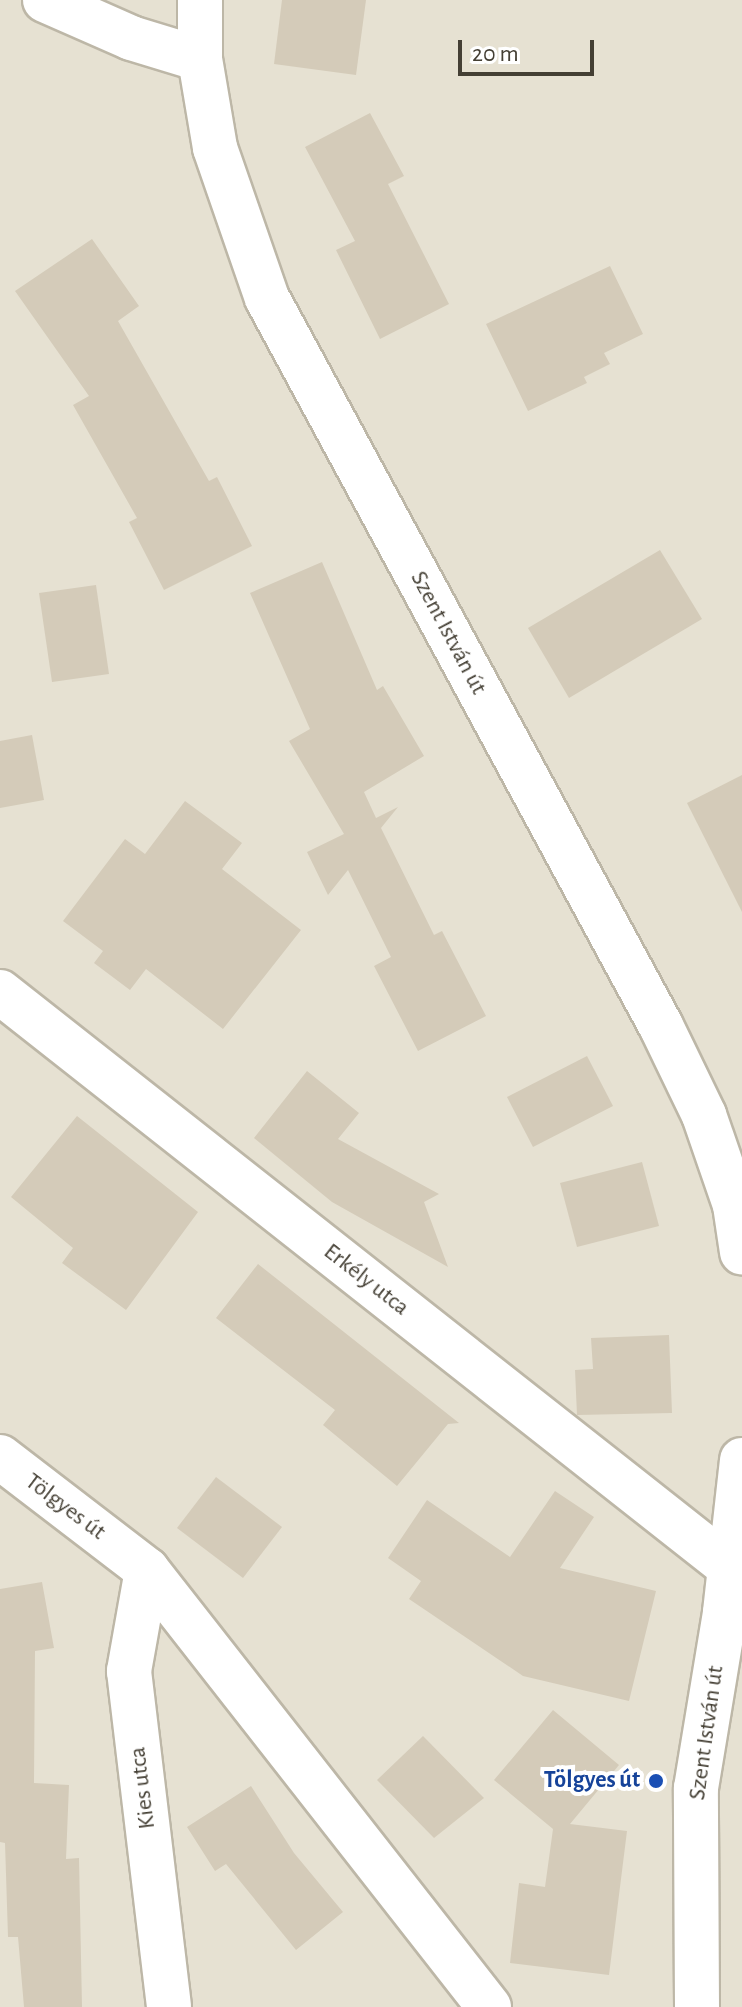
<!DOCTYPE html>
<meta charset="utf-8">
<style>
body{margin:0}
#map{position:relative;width:742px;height:2007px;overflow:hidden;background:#f2efe4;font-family:"Alegreya Sans",sans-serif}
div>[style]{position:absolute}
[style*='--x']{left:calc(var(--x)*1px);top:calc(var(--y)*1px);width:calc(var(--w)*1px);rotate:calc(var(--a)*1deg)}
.residential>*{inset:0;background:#e6e1d2}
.building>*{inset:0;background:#d4cbb9}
.roads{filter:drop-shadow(2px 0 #bdb7a7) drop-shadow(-2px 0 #bdb7a7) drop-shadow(0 2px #bdb7a7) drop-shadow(0 -2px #bdb7a7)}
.minor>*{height:44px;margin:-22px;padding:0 22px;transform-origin:22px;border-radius:22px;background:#fff}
.dots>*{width:22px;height:22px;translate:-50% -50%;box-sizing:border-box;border:4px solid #fff;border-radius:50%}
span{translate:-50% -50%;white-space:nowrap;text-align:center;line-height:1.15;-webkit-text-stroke:8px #fff;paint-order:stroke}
.street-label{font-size:24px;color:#443f34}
.transit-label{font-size:24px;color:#164399;font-weight:700}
.right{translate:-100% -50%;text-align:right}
.scale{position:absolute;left:458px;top:40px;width:136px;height:36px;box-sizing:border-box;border:4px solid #443f34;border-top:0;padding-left:10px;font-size:24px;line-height:28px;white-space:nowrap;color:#443f34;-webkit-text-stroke:6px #fff;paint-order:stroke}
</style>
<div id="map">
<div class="residential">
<div style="clip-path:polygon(0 0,742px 0,742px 2007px,0 2007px)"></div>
</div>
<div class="building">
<div style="clip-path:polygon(282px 0,366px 0,356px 75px,274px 64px)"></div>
<div style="clip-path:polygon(370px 113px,404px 176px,388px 184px,449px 304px,380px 339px,336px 250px,355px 241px,305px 147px)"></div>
<div style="clip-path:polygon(92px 239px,139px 306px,118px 321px,209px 481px,217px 477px,252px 546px,164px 590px,129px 522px,137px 518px,73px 405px,89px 396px,15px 291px)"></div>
<div style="clip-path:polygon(610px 266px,643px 334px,604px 353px,610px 364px,584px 377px,587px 383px,528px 411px,486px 324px)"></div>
<div style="clip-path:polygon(660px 550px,702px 619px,569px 698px,528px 628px)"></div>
<div style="clip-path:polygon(322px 562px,377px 690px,383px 686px,424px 756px,364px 792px,376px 818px,398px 807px,381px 828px,434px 935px,442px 931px,486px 1016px,418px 1051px,374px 966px,391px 957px,348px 870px,328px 895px,307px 852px,344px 834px,289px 741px,310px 729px,250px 593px)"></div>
<div style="clip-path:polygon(96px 585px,109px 674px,52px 682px,39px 593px)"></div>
<div style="clip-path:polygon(32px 735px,44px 800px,0 808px,0 741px)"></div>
<div style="clip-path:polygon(742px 775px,742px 912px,687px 803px)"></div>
<div style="clip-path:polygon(185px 801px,242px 843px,222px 869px,301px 930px,223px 1029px,146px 969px,130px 990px,94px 963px,103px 951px,63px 921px,125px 839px,145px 854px)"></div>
<div style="clip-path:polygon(587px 1056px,613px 1106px,533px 1147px,507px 1097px)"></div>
<div style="clip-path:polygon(307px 1071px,359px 1113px,338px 1139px,439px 1194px,424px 1202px,448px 1267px,332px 1202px,254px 1138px)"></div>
<div style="clip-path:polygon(77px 1116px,198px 1212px,126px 1310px,62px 1263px,73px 1248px,11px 1197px)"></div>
<div style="clip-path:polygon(642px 1162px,659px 1226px,577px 1247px,560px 1183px)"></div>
<div style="clip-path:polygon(258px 1264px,459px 1423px,448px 1424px,397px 1486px,323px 1425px,335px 1410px,216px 1318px)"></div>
<div style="clip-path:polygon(669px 1335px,672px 1413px,577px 1415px,575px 1370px,593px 1369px,591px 1338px)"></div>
<div style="clip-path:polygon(216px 1477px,282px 1527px,243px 1578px,177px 1528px)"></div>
<div style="clip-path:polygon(555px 1491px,594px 1517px,560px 1568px,656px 1591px,629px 1701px,523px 1676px,409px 1599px,421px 1581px,388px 1558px,427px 1500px,510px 1557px)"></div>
<div style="clip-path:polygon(42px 1582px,54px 1648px,35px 1651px,34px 1783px,69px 1785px,66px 1859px,79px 1858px,82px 2007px,24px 2007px,18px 1937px,8px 1937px,5px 1843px,0 1842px,0 1589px)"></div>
<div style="clip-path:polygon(553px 1710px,619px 1765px,570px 1824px,627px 1831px,609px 1975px,510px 1963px,519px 1883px,545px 1887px,553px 1829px,494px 1780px)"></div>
<div style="clip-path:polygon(423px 1736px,484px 1798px,434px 1838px,377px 1780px)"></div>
<div style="clip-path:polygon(251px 1786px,294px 1853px,343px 1912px,296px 1950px,226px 1864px,215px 1871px,187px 1827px)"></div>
</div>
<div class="roads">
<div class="minor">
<div style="--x:45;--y:0;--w:94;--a:23.8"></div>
<div style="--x:131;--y:38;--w:72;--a:16.9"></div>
<div style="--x:200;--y:0;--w:59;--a:90"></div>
<div style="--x:200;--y:59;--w:90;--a:80.4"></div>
<div style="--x:215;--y:148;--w:159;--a:70.9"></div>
<div style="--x:267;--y:298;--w:828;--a:61.58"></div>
<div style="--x:661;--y:1026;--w:99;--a:64.2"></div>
<div style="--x:704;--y:1115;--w:95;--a:71"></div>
<div style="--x:735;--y:1205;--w:48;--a:81.5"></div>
<div style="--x:0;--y:992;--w:931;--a:38.24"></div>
<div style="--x:0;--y:1457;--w:185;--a:37.5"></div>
<div style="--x:147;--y:1570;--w:555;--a:51.95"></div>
<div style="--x:147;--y:1570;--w:103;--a:100.1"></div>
<div style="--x:129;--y:1671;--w:338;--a:83.2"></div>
<div style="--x:697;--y:2007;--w:219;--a:-90.3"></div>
<div style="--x:696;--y:1788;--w:178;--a:-80.6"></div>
<div style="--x:725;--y:1612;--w:153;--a:-83.6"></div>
</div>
</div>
<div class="dots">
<div style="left:656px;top:1781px;background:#1a4fb4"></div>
</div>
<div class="street-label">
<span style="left:448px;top:633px;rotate:62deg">Szent István út</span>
<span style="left:366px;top:1280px;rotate:38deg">Erkély utca</span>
<span style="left:65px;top:1507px;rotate:37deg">Tölgyes út</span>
<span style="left:707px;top:1733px;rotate:-82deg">Szent István út</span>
<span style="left:143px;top:1788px;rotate:-97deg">Kies utca</span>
</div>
<div class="transit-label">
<span class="right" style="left:640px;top:1781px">Tölgyes út</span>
</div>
<div class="scale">20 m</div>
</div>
